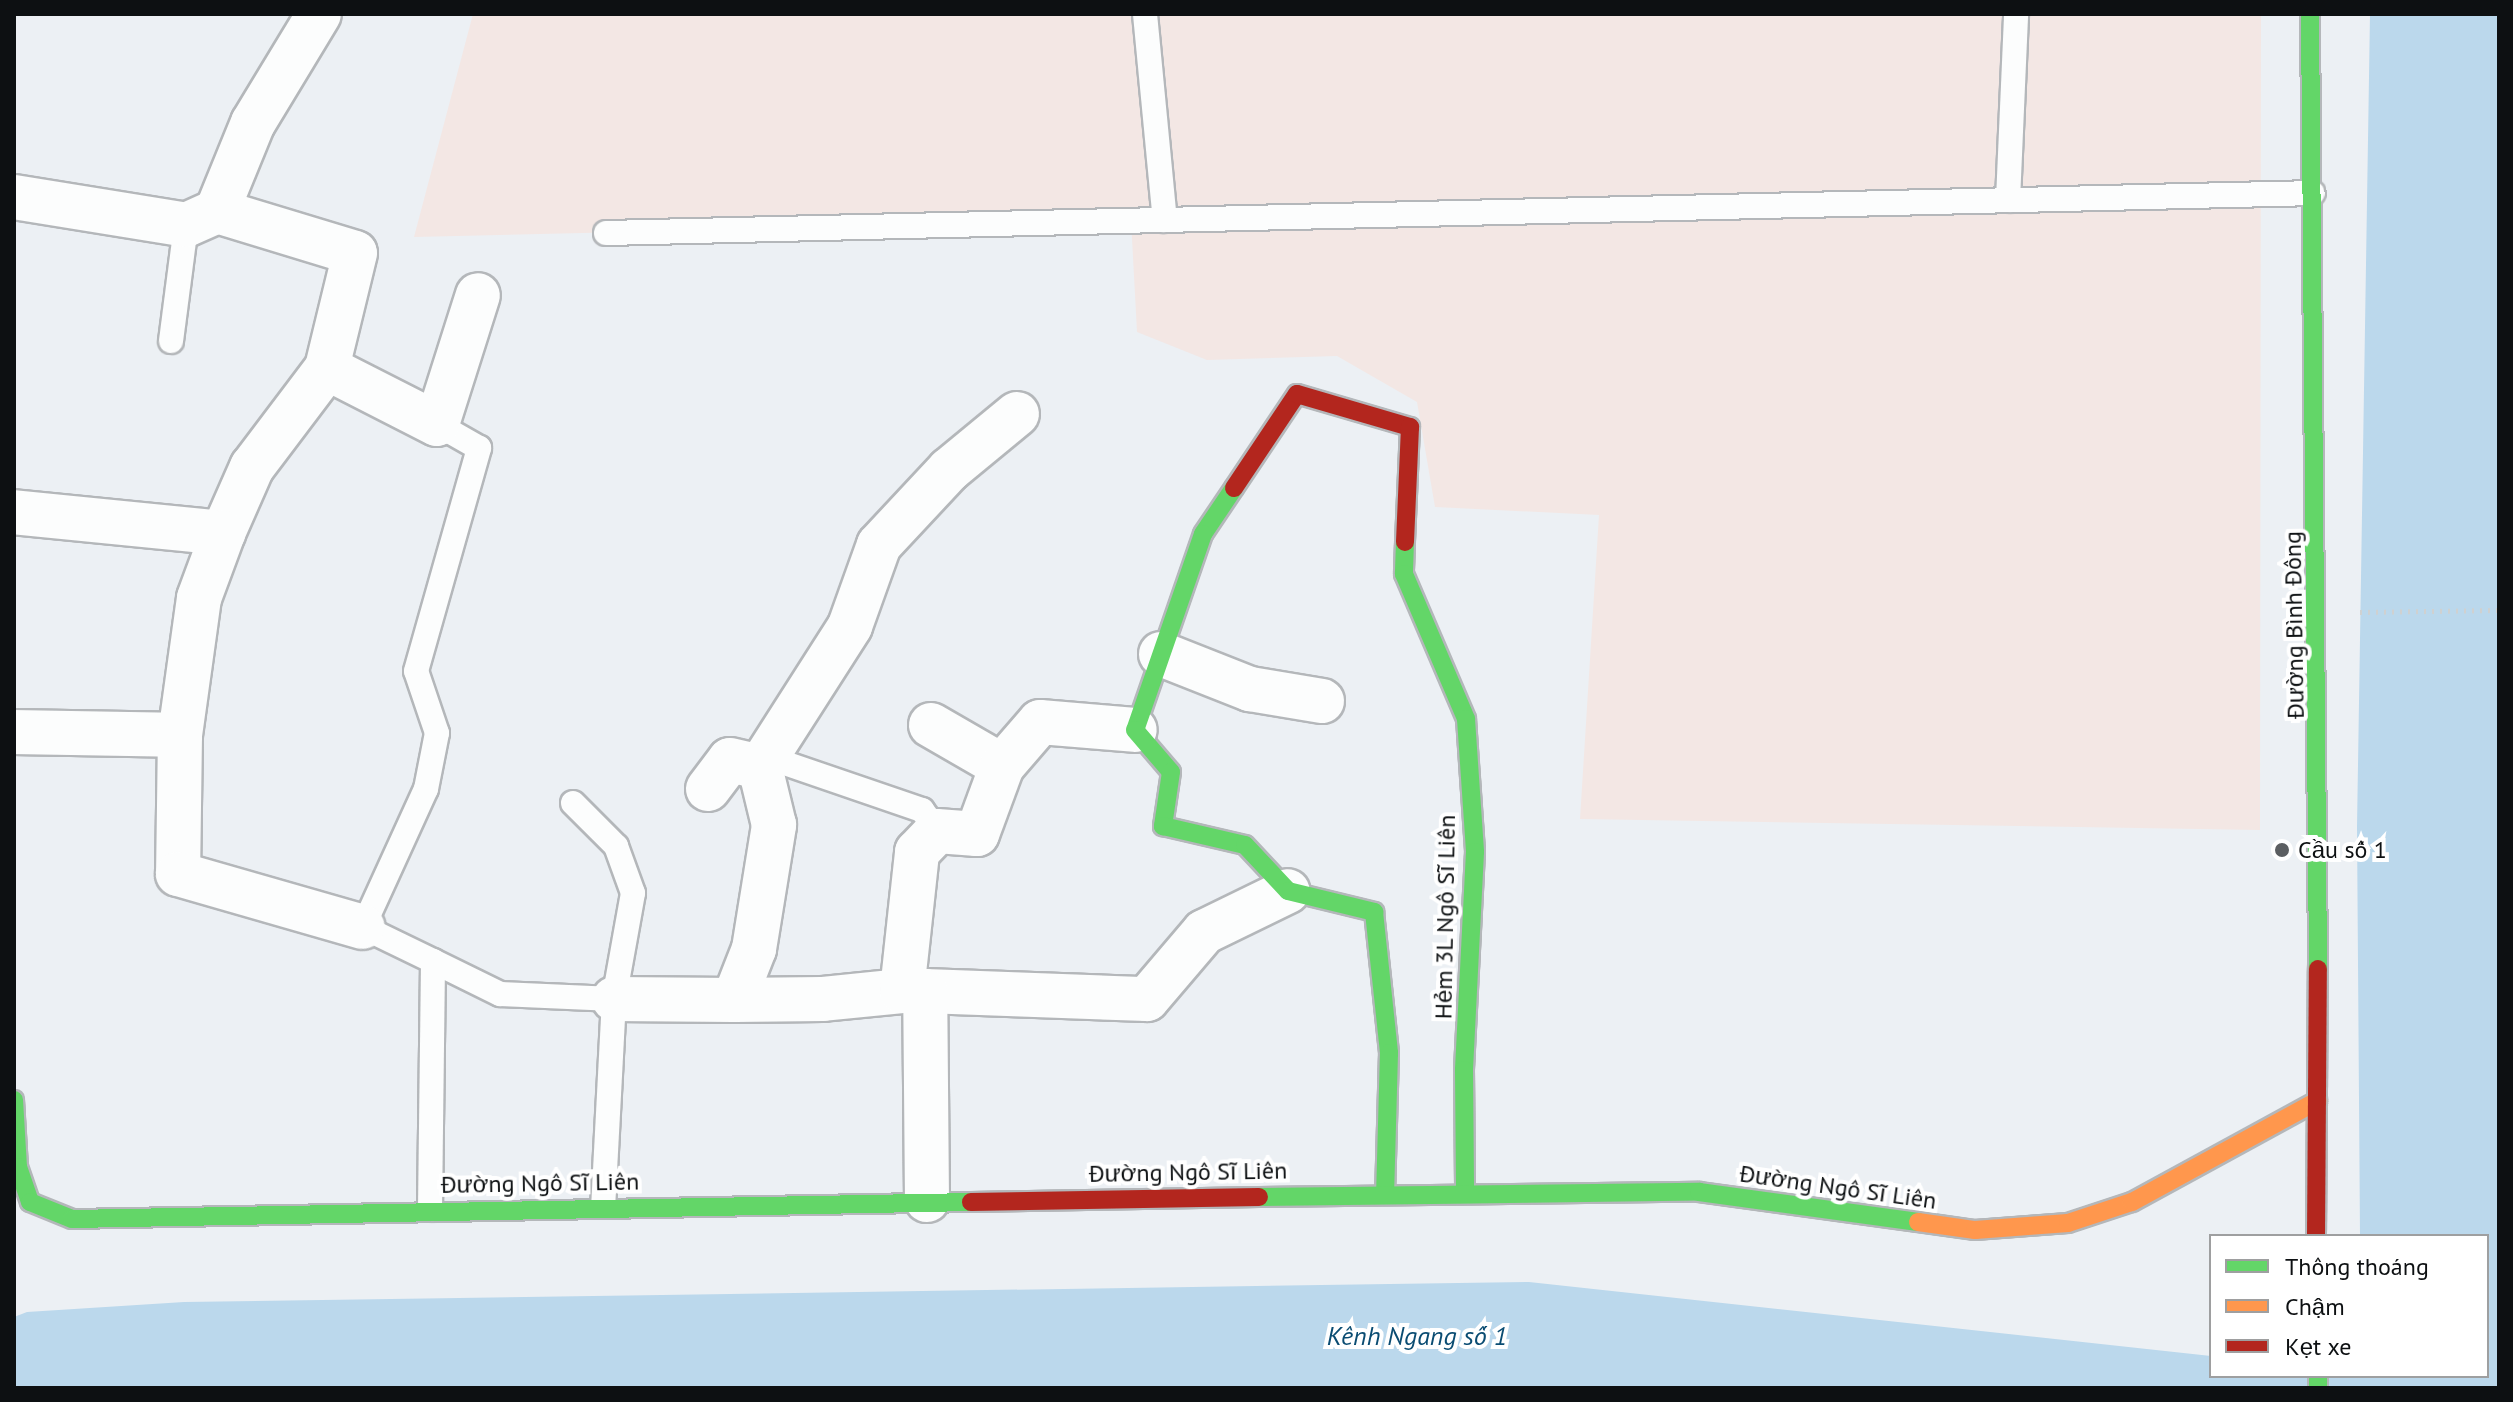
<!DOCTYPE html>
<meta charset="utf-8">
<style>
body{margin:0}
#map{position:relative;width:2513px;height:1402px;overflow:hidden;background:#ecf0f4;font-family:"PT Sans",sans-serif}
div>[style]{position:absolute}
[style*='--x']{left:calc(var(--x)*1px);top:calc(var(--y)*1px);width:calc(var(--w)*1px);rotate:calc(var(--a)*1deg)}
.industrial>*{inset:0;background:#f3e7e4}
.water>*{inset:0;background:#bbd8ec}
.path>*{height:5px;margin-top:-2.5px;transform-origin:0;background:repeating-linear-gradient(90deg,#cfd1d1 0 2px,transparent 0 8px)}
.roads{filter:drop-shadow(2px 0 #b4b7ba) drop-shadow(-2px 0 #b4b7ba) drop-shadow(0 2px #b4b7ba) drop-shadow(0 -2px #b4b7ba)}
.lane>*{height:24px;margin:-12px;padding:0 12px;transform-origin:12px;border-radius:12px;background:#fcfdfd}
.street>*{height:44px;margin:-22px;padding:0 22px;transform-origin:22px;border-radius:22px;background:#fcfdfd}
.fast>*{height:18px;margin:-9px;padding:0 9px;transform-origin:9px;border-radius:9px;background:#63d668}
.slow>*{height:18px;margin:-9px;padding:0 9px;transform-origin:9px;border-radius:9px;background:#ff974d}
.jam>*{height:18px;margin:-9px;padding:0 9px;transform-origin:9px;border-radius:9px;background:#b3261e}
.dots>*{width:22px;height:22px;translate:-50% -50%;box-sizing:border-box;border:4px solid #fff;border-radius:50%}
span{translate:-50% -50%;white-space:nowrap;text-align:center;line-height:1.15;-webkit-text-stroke:8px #fff;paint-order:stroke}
.street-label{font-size:24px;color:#0d1012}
.poi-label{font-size:24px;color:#0d1012}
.left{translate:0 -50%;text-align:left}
.water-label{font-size:26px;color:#0a4c72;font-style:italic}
.frame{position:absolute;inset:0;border:16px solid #0d1012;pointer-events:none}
.legend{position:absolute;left:2209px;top:1234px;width:280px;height:144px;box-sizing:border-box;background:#fff;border:2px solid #9e9fa0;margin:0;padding:10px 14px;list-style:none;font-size:24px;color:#0d1012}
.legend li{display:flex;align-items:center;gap:16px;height:40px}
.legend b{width:40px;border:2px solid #9e9fa0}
</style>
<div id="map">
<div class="industrial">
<div style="clip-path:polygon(473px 14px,2261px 14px,2260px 830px,1580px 819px,1599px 515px,1435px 507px,1417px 402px,1337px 356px,1207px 360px,1137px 332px,1131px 220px,414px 237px)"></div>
</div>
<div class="water">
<div style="clip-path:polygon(2370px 14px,2499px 14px,2499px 1388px,14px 1388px,14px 1317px,27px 1312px,184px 1302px,1529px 1282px,2211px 1356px,2211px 1376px,2487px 1376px,2487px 1236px,2360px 1236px,2357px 827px)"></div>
</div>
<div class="path">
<div style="--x:2360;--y:612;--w:139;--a:-0.8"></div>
</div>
<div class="roads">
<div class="lane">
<div style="--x:1145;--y:14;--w:207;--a:84.5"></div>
<div style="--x:2008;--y:200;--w:186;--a:-87.5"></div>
<div style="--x:606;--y:233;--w:1707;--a:-1.34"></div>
<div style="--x:171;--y:341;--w:117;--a:-82.6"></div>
<div style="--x:767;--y:757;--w:164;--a:18.9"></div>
<div style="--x:922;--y:810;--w:26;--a:54"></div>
<div style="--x:573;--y:803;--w:61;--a:45"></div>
<div style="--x:616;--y:846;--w:50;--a:70.1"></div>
<div style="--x:633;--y:893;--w:108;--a:100.2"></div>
<div style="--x:614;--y:999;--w:207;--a:93"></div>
<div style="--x:433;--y:961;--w:75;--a:26.2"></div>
<div style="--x:500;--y:994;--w:114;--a:2.5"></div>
<div style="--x:430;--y:1209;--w:248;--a:-89.3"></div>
<div style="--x:433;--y:961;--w:78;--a:-154.1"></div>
<div style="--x:363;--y:927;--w:152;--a:-65.5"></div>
<div style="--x:426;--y:789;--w:57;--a:-78.9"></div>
<div style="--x:437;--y:733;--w:65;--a:-108.7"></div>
<div style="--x:416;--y:671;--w:232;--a:-74.2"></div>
<div style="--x:479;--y:448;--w:48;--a:-150.3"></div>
</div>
<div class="street">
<div style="--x:14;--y:197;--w:174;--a:9.2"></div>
<div style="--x:186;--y:225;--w:34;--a:-24"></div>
<div style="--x:217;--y:211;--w:144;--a:16.9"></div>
<div style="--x:355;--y:253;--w:118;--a:103.7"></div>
<div style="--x:327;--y:368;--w:124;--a:127.1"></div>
<div style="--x:252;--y:467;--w:72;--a:113.7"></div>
<div style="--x:223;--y:533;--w:210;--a:-174.3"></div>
<div style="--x:217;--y:211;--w:95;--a:-67.8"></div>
<div style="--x:253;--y:123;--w:127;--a:-58.8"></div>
<div style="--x:327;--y:368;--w:123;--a:27"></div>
<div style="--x:437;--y:424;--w:135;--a:-72.4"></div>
<div style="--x:1161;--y:654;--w:96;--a:21.5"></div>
<div style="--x:1250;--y:689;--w:73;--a:9.5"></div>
<div style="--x:931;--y:725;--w:82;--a:30"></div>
<div style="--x:14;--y:732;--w:166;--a:1"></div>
<div style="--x:180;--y:735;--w:138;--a:-82.1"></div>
<div style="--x:199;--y:598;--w:69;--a:-69.7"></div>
<div style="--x:180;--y:735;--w:139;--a:90.8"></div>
<div style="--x:178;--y:874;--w:192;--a:16"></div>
<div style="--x:708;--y:789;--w:36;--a:-53"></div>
<div style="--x:730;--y:760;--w:31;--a:13"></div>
<div style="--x:902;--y:991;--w:79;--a:174.2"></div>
<div style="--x:823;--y:999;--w:89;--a:179.4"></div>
<div style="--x:734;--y:1000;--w:55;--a:-68.6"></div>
<div style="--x:754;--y:949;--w:126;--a:-80.8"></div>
<div style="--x:774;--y:825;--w:60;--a:-103.6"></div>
<div style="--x:760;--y:767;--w:167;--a:-57.4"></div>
<div style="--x:850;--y:626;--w:86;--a:-70.3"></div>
<div style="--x:879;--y:545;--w:103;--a:-47"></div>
<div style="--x:949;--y:470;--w:88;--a:-39.5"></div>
<div style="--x:925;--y:991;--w:222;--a:2.1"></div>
<div style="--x:1147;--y:999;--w:88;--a:-49.6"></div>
<div style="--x:1204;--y:932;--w:93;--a:-26"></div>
<div style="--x:614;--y:999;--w:120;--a:0.5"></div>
<div style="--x:927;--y:1200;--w:209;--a:-90.5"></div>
<div style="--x:925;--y:991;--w:23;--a:180"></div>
<div style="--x:902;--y:991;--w:140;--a:-83.8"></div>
<div style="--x:917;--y:852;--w:29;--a:-46"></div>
<div style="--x:937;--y:831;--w:40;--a:4.3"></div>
<div style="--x:977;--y:834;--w:72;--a:-69.8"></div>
<div style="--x:1002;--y:766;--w:58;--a:-49.2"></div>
<div style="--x:1040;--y:722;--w:95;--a:4.8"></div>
</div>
<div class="fast">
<div style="--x:2310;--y:14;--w:955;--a:89.52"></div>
<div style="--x:1234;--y:488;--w:55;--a:124"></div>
<div style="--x:1203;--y:534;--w:207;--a:109.1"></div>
<div style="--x:1135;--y:730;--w:55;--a:49.4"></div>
<div style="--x:1171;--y:772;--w:55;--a:98.4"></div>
<div style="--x:1163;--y:826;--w:84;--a:13"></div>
<div style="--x:1245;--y:845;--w:63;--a:46.9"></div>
<div style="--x:1288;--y:891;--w:89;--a:13.7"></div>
<div style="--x:1374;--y:912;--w:142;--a:83.9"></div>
<div style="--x:1389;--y:1053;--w:140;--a:91.6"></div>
<div style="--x:1405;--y:542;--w:32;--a:92"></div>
<div style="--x:1404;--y:574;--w:158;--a:66.8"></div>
<div style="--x:1466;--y:719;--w:133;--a:86.1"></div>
<div style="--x:1475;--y:852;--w:218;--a:92.9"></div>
<div style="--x:1464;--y:1070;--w:122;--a:89.5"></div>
<div style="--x:14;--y:1100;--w:67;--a:86.6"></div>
<div style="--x:18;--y:1167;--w:37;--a:71"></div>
<div style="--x:30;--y:1202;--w:45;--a:22"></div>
<div style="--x:72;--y:1219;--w:899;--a:-1.08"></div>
<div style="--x:1259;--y:1197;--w:440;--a:-0.7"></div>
<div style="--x:1699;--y:1192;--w:221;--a:7.8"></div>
<div style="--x:2318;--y:1376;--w:12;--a:90"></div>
</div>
<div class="slow">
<div style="--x:1918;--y:1222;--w:58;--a:8"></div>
<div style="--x:1975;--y:1230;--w:93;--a:-4.3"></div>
<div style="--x:2068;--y:1223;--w:67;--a:-18.2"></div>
<div style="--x:2132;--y:1202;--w:211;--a:-28.6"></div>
</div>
<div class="jam">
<div style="--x:1234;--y:488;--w:113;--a:-56.2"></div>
<div style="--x:1297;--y:394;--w:118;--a:16.3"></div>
<div style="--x:1410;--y:427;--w:115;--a:92.5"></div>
<div style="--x:971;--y:1202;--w:288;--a:-1"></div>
<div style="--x:2316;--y:1236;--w:267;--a:-89.6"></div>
</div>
</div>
<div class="dots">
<div style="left:2282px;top:850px;background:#5b5e61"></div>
</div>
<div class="street-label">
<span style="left:2294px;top:625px;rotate:-91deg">Đường Bình Đông</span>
<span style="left:1445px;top:917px;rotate:-89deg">Hẻm 3L Ngô Sĩ Liên</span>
<span style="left:1188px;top:1172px;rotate:-1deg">Đường Ngô Sĩ Liên</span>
<span style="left:540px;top:1183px;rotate:-1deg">Đường Ngô Sĩ Liên</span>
<span style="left:1838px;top:1187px;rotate:8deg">Đường Ngô Sĩ Liên</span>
</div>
<div class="poi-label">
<span class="left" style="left:2298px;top:850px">Cầu số 1</span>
</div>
<div class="water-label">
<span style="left:1417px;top:1336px">Kênh Ngang số 1</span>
</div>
<div class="frame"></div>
<ul class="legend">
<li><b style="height:10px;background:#63d668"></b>Thông thoáng</li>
<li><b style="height:10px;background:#ff974d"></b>Chậm</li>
<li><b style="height:10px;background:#b3261e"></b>Kẹt xe</li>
</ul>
</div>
